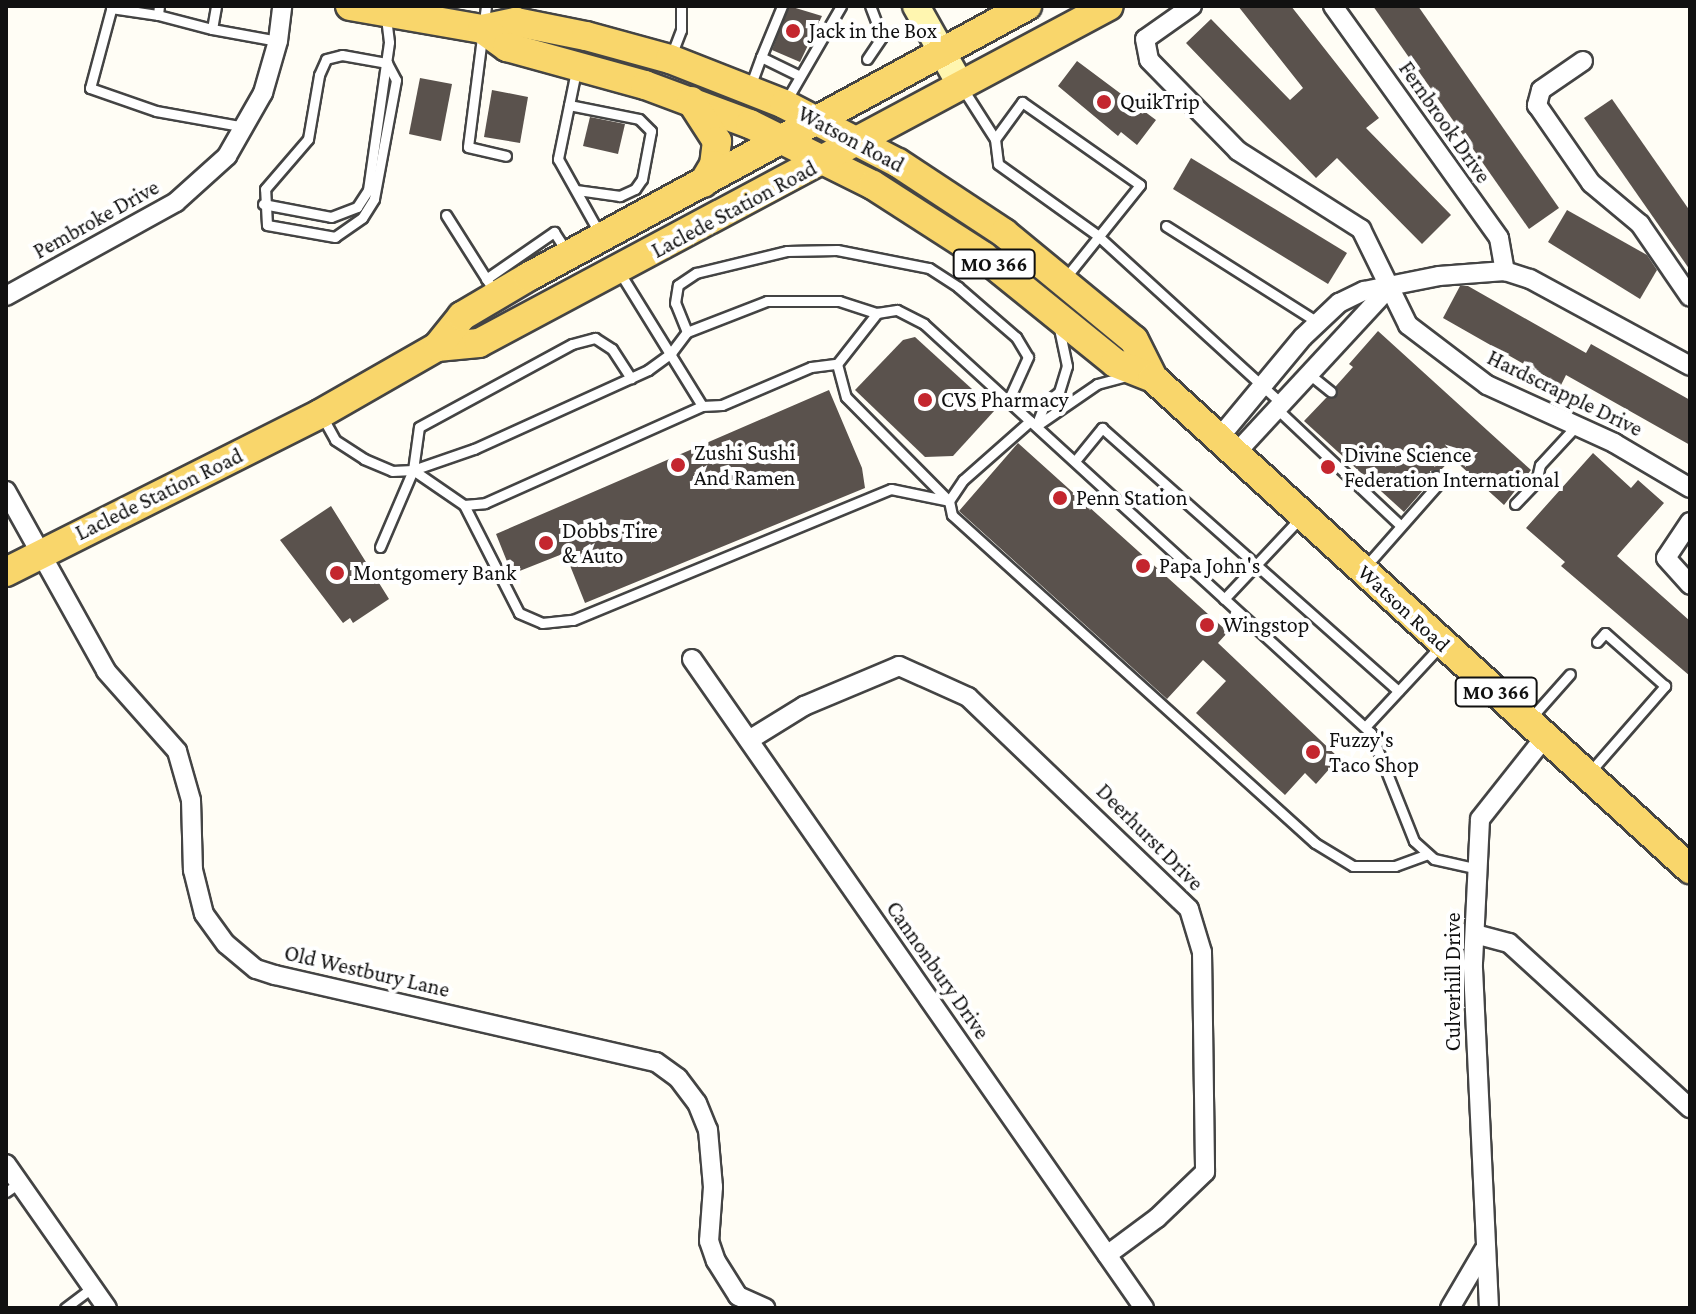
<!DOCTYPE html>
<style>
body{margin:0}
#map{position:relative;width:1696px;height:1314px;overflow:hidden;background:#fffdf5;font-family:"Crimson Pro",serif}
div>[style]{position:absolute}
[style*='--x']{left:calc(var(--x)*1px);top:calc(var(--y)*1px);width:calc(var(--w)*1px);rotate:calc(var(--a)*1deg)}
.building>*{inset:0;background:#5a524d}
.roads{filter:drop-shadow(2px 0 #444) drop-shadow(-2px 0 #444) drop-shadow(0 2px #444) drop-shadow(0 -2px #444)}
.lane>*{height:9px;margin:-4.5px;padding:0 4.5px;transform-origin:4.5px;border-radius:4.5px;background:#fff}
.street>*{height:18px;margin:-9px;padding:0 9px;transform-origin:9px;border-radius:9px;background:#fff}
.secondary>*{height:26px;margin:-13px;padding:0 13px;transform-origin:13px;border-radius:13px;background:#fff6b0}
.primary>*{height:28px;margin:-14px;padding:0 14px;transform-origin:14px;border-radius:14px;background:#f9d66b}
.dots>*{width:22px;height:22px;translate:-50% -50%;box-sizing:border-box;border:4px solid #fff;border-radius:50%}
span{translate:-50% -50%;white-space:nowrap;text-align:center;line-height:1.15;-webkit-text-stroke:8px #fff;paint-order:stroke}
.shield-label span{padding:2px 6px;background:#fff;border:2px solid;border-radius:6px;-webkit-text-stroke-width:0}
.shield-label{font-size:20px;color:#111;font-weight:700}
.poi-label{font-size:22px;color:#111}
.left{translate:0 -50%;text-align:left}
.street-label{font-size:22px;color:#111}
.frame{position:absolute;inset:0;border:8px solid #111;pointer-events:none}
</style>
<div id="map">
<div class="building">
<div style="clip-path:polygon(789px 6px,822px 16px,800px 62px,772px 50px)"></div>
<div style="clip-path:polygon(1238px 6px,1291px 6px,1379px 118px,1366px 128px,1451px 215px,1422px 244px,1337px 158px,1316px 178px,1186px 43px,1211px 19px,1290px 100px,1303px 88px)"></div>
<div style="clip-path:polygon(1373px 6px,1418px 6px,1559px 208px,1529px 229px)"></div>
<div style="clip-path:polygon(1077px 61px,1156px 120px,1137px 145px,1121px 132px,1118px 136px,1058px 86px)"></div>
<div style="clip-path:polygon(420px 78px,452px 84px,441px 141px,409px 134px)"></div>
<div style="clip-path:polygon(492px 90px,528px 97px,520px 143px,484px 137px)"></div>
<div style="clip-path:polygon(1612px 99px,1690px 211px,1690px 270px,1584px 118px)"></div>
<div style="clip-path:polygon(590px 117px,625px 124px,618px 154px,583px 146px)"></div>
<div style="clip-path:polygon(1191px 158px,1347px 253px,1328px 284px,1173px 189px)"></div>
<div style="clip-path:polygon(1567px 210px,1647px 255px,1657px 270px,1640px 299px,1548px 242px)"></div>
<div style="clip-path:polygon(1460px 286px,1468px 286px,1586px 353px,1591px 344px,1690px 400px,1690px 445px,1566px 375px,1561px 385px,1443px 318px)"></div>
<div style="clip-path:polygon(1378px 331px,1531px 470px,1504px 505px,1452px 458px,1441px 470px,1430px 471px,1431px 481px,1404px 512px,1304px 421px,1326px 398px,1336px 397px,1336px 386px,1353px 367px,1349px 364px)"></div>
<div style="clip-path:polygon(915px 337px,995px 410px,953px 456px,925px 457px,855px 390px,903px 340px)"></div>
<div style="clip-path:polygon(829px 390px,862px 468px,865px 488px,585px 603px,565px 553px,512px 574px,496px 534px)"></div>
<div style="clip-path:polygon(1018px 443px,1228px 632px,1218px 643px,1339px 758px,1316px 784px,1305px 773px,1285px 795px,1196px 713px,1226px 681px,1203px 660px,1167px 699px,959px 511px)"></div>
<div style="clip-path:polygon(1593px 453px,1631px 488px,1638px 480px,1664px 503px,1617px 556px,1690px 621px,1690px 676px,1561px 566px,1565px 562px,1526px 528px)"></div>
<div style="clip-path:polygon(331px 506px,389px 599px,353px 623px,350px 618px,343px 623px,280px 540px)"></div>
</div>
<div class="roads">
<div class="lane">
<div style="--x:112;--y:6;--w:85;--a:105"></div>
<div style="--x:90;--y:88;--w:70;--a:19.2"></div>
<div style="--x:156;--y:111;--w:90;--a:10.2"></div>
<div style="--x:486;--y:6;--w:142;--a:97.3"></div>
<div style="--x:468;--y:147;--w:39;--a:13"></div>
<div style="--x:111;--y:8;--w:48;--a:8.5"></div>
<div style="--x:158;--y:15;--w:9;--a:-84"></div>
<div style="--x:158;--y:15;--w:56;--a:14.5"></div>
<div style="--x:212;--y:29;--w:23;--a:-80"></div>
<div style="--x:212;--y:29;--w:67;--a:10.3"></div>
<div style="--x:342;--y:55;--w:46;--a:10.1"></div>
<div style="--x:387;--y:63;--w:19;--a:62"></div>
<div style="--x:396;--y:80;--w:121;--a:100.5"></div>
<div style="--x:374;--y:199;--w:22;--a:122"></div>
<div style="--x:362;--y:218;--w:33;--a:145"></div>
<div style="--x:335;--y:237;--w:69;--a:-170"></div>
<div style="--x:267;--y:225;--w:36;--a:-93"></div>
<div style="--x:265;--y:189;--w:66;--a:-49.3"></div>
<div style="--x:308;--y:139;--w:65;--a:-80.2"></div>
<div style="--x:319;--y:75;--w:17;--a:-66"></div>
<div style="--x:326;--y:59;--w:16;--a:-14"></div>
<div style="--x:671;--y:56;--w:28;--a:-69"></div>
<div style="--x:681;--y:30;--w:24;--a:-90"></div>
<div style="--x:761;--y:57;--w:55;--a:-67.6"></div>
<div style="--x:867;--y:59;--w:27;--a:-56"></div>
<div style="--x:882;--y:37;--w:33;--a:-111"></div>
<div style="--x:576;--y:71;--w:90;--a:101.6"></div>
<div style="--x:558;--y:159;--w:86;--a:60.8"></div>
<div style="--x:750;--y:87;--w:32;--a:-70"></div>
<div style="--x:761;--y:57;--w:43;--a:26"></div>
<div style="--x:963;--y:89;--w:59;--a:57.4"></div>
<div style="--x:995;--y:139;--w:25;--a:83"></div>
<div style="--x:998;--y:164;--w:122;--a:35.6"></div>
<div style="--x:1097;--y:235;--w:251;--a:42.4"></div>
<div style="--x:786;--y:101;--w:110;--a:-59.9"></div>
<div style="--x:569;--y:105;--w:71;--a:11.3"></div>
<div style="--x:639;--y:119;--w:17;--a:45"></div>
<div style="--x:651;--y:131;--w:49;--a:100.6"></div>
<div style="--x:642;--y:179;--w:12;--a:125"></div>
<div style="--x:635;--y:189;--w:17;--a:155"></div>
<div style="--x:620;--y:196;--w:43;--a:-172.1"></div>
<div style="--x:995;--y:139;--w:46;--a:-53.9"></div>
<div style="--x:1022;--y:102;--w:144;--a:35.1"></div>
<div style="--x:1140;--y:185;--w:118;--a:128.8"></div>
<div style="--x:263;--y:204;--w:69;--a:10.8"></div>
<div style="--x:331;--y:217;--w:28;--a:-21"></div>
<div style="--x:357;--y:207;--w:20;--a:-57"></div>
<div style="--x:368;--y:190;--w:149;--a:-81.9"></div>
<div style="--x:389;--y:42;--w:25;--a:-97"></div>
<div style="--x:446;--y:215;--w:80;--a:57.7"></div>
<div style="--x:1166;--y:226;--w:179;--a:32.4"></div>
<div style="--x:620;--y:273;--w:156;--a:58.3"></div>
<div style="--x:702;--y:406;--w:20;--a:-3"></div>
<div style="--x:722;--y:405;--w:97;--a:-23.1"></div>
<div style="--x:811;--y:367;--w:26;--a:-7"></div>
<div style="--x:837;--y:364;--w:65;--a:-51.9"></div>
<div style="--x:877;--y:313;--w:20;--a:-9"></div>
<div style="--x:897;--y:310;--w:30;--a:27"></div>
<div style="--x:924;--y:324;--w:606;--a:42.46"></div>
<div style="--x:1371;--y:733;--w:116;--a:68.3"></div>
<div style="--x:1414;--y:841;--w:27;--a:42"></div>
<div style="--x:1434;--y:859;--w:45;--a:12.8"></div>
<div style="--x:486;--y:279;--w:83;--a:-34.7"></div>
<div style="--x:554;--y:232;--w:24;--a:57"></div>
<div style="--x:687;--y:332;--w:86;--a:-21.2"></div>
<div style="--x:767;--y:301;--w:72;--a:0"></div>
<div style="--x:839;--y:301;--w:40;--a:18"></div>
<div style="--x:837;--y:364;--w:34;--a:75"></div>
<div style="--x:846;--y:397;--w:146;--a:45.3"></div>
<div style="--x:1309;--y:374;--w:28;--a:39"></div>
<div style="--x:1277;--y:409;--w:169;--a:43.3"></div>
<div style="--x:323;--y:418;--w:25;--a:61"></div>
<div style="--x:335;--y:440;--w:35;--a:33"></div>
<div style="--x:364;--y:459;--w:30;--a:23"></div>
<div style="--x:392;--y:471;--w:21;--a:-3"></div>
<div style="--x:413;--y:470;--w:62;--a:34.5"></div>
<div style="--x:464;--y:505;--w:21;--a:-5"></div>
<div style="--x:485;--y:503;--w:238;--a:-24.1"></div>
<div style="--x:1030;--y:421;--w:89;--a:138.6"></div>
<div style="--x:963;--y:480;--w:25;--a:124"></div>
<div style="--x:949;--y:501;--w:14;--a:78"></div>
<div style="--x:952;--y:515;--w:489;--a:42.1"></div>
<div style="--x:1315;--y:843;--w:44;--a:31.2"></div>
<div style="--x:1353;--y:866;--w:42;--a:0"></div>
<div style="--x:1395;--y:866;--w:35;--a:-20"></div>
<div style="--x:1036;--y:426;--w:25;--a:-69"></div>
<div style="--x:1045;--y:403;--w:18;--a:-38"></div>
<div style="--x:1059;--y:392;--w:27;--a:-73"></div>
<div style="--x:1067;--y:366;--w:39;--a:-102"></div>
<div style="--x:1036;--y:426;--w:74;--a:-34.5"></div>
<div style="--x:1097;--y:384;--w:30;--a:-15"></div>
<div style="--x:1075;--y:461;--w:43;--a:-50.7"></div>
<div style="--x:1102;--y:428;--w:396;--a:41.6"></div>
<div style="--x:413;--y:470;--w:65;--a:-19"></div>
<div style="--x:474;--y:449;--w:191;--a:-24.4"></div>
<div style="--x:648;--y:370;--w:29;--a:-36"></div>
<div style="--x:671;--y:353;--w:26;--a:-53"></div>
<div style="--x:687;--y:332;--w:31;--a:-112"></div>
<div style="--x:675;--y:303;--w:18;--a:-81"></div>
<div style="--x:678;--y:285;--w:22;--a:-34"></div>
<div style="--x:696;--y:273;--w:94;--a:-13.6"></div>
<div style="--x:787;--y:251;--w:50;--a:-1.1"></div>
<div style="--x:837;--y:250;--w:94;--a:11.1"></div>
<div style="--x:929;--y:268;--w:35;--a:33"></div>
<div style="--x:958;--y:287;--w:77;--a:40.8"></div>
<div style="--x:1016;--y:337;--w:23;--a:59"></div>
<div style="--x:1028;--y:357;--w:48;--a:114.4"></div>
<div style="--x:1515;--y:504;--w:30;--a:-46"></div>
<div style="--x:1536;--y:482;--w:17;--a:-77"></div>
<div style="--x:1540;--y:465;--w:54;--a:-47.2"></div>
<div style="--x:464;--y:505;--w:121;--a:63"></div>
<div style="--x:519;--y:613;--w:25;--a:23"></div>
<div style="--x:542;--y:623;--w:31;--a:-6"></div>
<div style="--x:573;--y:620;--w:344;--a:-22.4"></div>
<div style="--x:891;--y:489;--w:59;--a:11.7"></div>
<div style="--x:380;--y:547;--w:84;--a:-66.8"></div>
<div style="--x:413;--y:470;--w:43;--a:-82.1"></div>
<div style="--x:419;--y:427;--w:174;--a:-28.5"></div>
<div style="--x:572;--y:344;--w:24;--a:-15"></div>
<div style="--x:595;--y:338;--w:20;--a:33"></div>
<div style="--x:612;--y:349;--w:35;--a:57"></div>
<div style="--x:1366;--y:566;--w:113;--a:-48.6"></div>
<div style="--x:1441;--y:481;--w:7;--a:-135"></div>
<div style="--x:1224;--y:599;--w:112;--a:-46.8"></div>
<div style="--x:1530;--y:719;--w:60;--a:-48.4"></div>
<div style="--x:1365;--y:727;--w:113;--a:-47.1"></div>
<div style="--x:1589;--y:773;--w:116;--a:-48.9"></div>
<div style="--x:1665;--y:686;--w:80;--a:-138.5"></div>
<div style="--x:1605;--y:633;--w:12;--a:132"></div>
<div style="--x:6;--y:1192;--w:16;--a:-35"></div>
<div style="--x:65;--y:1308;--w:34;--a:-37"></div>
</div>
<div class="street">
<div style="--x:1192;--y:6;--w:57;--a:144.9"></div>
<div style="--x:1145;--y:39;--w:21;--a:79"></div>
<div style="--x:1149;--y:60;--w:127;--a:45.6"></div>
<div style="--x:1238;--y:151;--w:146;--a:32.4"></div>
<div style="--x:1361;--y:229;--w:107;--a:63.9"></div>
<div style="--x:1408;--y:325;--w:99;--a:37.2"></div>
<div style="--x:1487;--y:385;--w:140;--a:24.5"></div>
<div style="--x:1614;--y:443;--w:88;--a:30.6"></div>
<div style="--x:1333;--y:6;--w:285;--a:54.4"></div>
<div style="--x:1499;--y:238;--w:34;--a:80"></div>
<div style="--x:1583;--y:61;--w:51;--a:145.4"></div>
<div style="--x:1541;--y:90;--w:16;--a:105"></div>
<div style="--x:1537;--y:105;--w:95;--a:55.3"></div>
<div style="--x:1591;--y:183;--w:64;--a:39.9"></div>
<div style="--x:1640;--y:224;--w:88;--a:55.6"></div>
<div style="--x:6;--y:296;--w:194;--a:-28.9"></div>
<div style="--x:176;--y:202;--w:69;--a:-42"></div>
<div style="--x:227;--y:156;--w:73;--a:-60.3"></div>
<div style="--x:263;--y:93;--w:54;--a:-73.9"></div>
<div style="--x:278;--y:41;--w:35;--a:-83"></div>
<div style="--x:1219;--y:438;--w:131;--a:-50.3"></div>
<div style="--x:1303;--y:337;--w:50;--a:-43.4"></div>
<div style="--x:1339;--y:303;--w:28;--a:-26"></div>
<div style="--x:1364;--y:291;--w:76;--a:-11.3"></div>
<div style="--x:1439;--y:276;--w:66;--a:-4.3"></div>
<div style="--x:1505;--y:271;--w:26;--a:18"></div>
<div style="--x:1530;--y:279;--w:182;--a:28.5"></div>
<div style="--x:1236;--y:453;--w:222;--a:-47.2"></div>
<div style="--x:6;--y:491;--w:206;--a:60.9"></div>
<div style="--x:106;--y:671;--w:107;--a:48.4"></div>
<div style="--x:177;--y:751;--w:51;--a:74.1"></div>
<div style="--x:191;--y:800;--w:70;--a:88.4"></div>
<div style="--x:193;--y:870;--w:45;--a:76"></div>
<div style="--x:204;--y:914;--w:37;--a:54"></div>
<div style="--x:226;--y:944;--w:39;--a:40"></div>
<div style="--x:256;--y:969;--w:20;--a:18"></div>
<div style="--x:275;--y:975;--w:391;--a:12.9"></div>
<div style="--x:656;--y:1062;--w:27;--a:36"></div>
<div style="--x:678;--y:1078;--w:31;--a:53"></div>
<div style="--x:697;--y:1103;--w:29;--a:68"></div>
<div style="--x:708;--y:1130;--w:57;--a:85"></div>
<div style="--x:713;--y:1187;--w:54;--a:94.2"></div>
<div style="--x:709;--y:1241;--w:21;--a:71"></div>
<div style="--x:716;--y:1261;--w:41;--a:57.8"></div>
<div style="--x:738;--y:1296;--w:30;--a:24"></div>
<div style="--x:1690;--y:522;--w:43;--a:123.7"></div>
<div style="--x:1666;--y:558;--w:36;--a:48"></div>
<div style="--x:692;--y:659;--w:791;--a:55.14"></div>
<div style="--x:749;--y:740;--w:65;--a:-31.7"></div>
<div style="--x:804;--y:706;--w:103;--a:-22.8"></div>
<div style="--x:899;--y:666;--w:76;--a:24.2"></div>
<div style="--x:968;--y:697;--w:306;--a:43.8"></div>
<div style="--x:1189;--y:909;--w:45;--a:73.2"></div>
<div style="--x:1202;--y:952;--w:220;--a:89.2"></div>
<div style="--x:1205;--y:1172;--w:66;--a:136.2"></div>
<div style="--x:1157;--y:1218;--w:62;--a:143.5"></div>
<div style="--x:1475;--y:934;--w:35;--a:15"></div>
<div style="--x:1509;--y:943;--w:245;--a:42.4"></div>
<div style="--x:6;--y:1164;--w:176;--a:55"></div>
<div style="--x:1450;--y:1308;--w:67;--a:-59.6"></div>
<div style="--x:1489;--y:1308;--w:345;--a:-92.7"></div>
<div style="--x:1473;--y:963;--w:144;--a:-87.2"></div>
<div style="--x:1480;--y:819;--w:105;--a:-51.6"></div>
</div>
<div class="secondary">
<div style="--x:916;--y:6;--w:92;--a:60.6"></div>
</div>
<div class="primary">
<div style="--x:350;--y:6;--w:134;--a:9.9"></div>
<div style="--x:482;--y:29;--w:35;--a:-12"></div>
<div style="--x:516;--y:22;--w:71;--a:11.3"></div>
<div style="--x:586;--y:36;--w:87;--a:15.3"></div>
<div style="--x:670;--y:59;--w:123;--a:21.5"></div>
<div style="--x:784;--y:104;--w:128;--a:27.4"></div>
<div style="--x:898;--y:163;--w:127;--a:33.4"></div>
<div style="--x:1004;--y:233;--w:168;--a:39.5"></div>
<div style="--x:1134;--y:340;--w:42;--a:63.4"></div>
<div style="--x:482;--y:29;--w:31;--a:36"></div>
<div style="--x:507;--y:47;--w:143;--a:15.4"></div>
<div style="--x:645;--y:85;--w:112;--a:20.4"></div>
<div style="--x:750;--y:124;--w:137;--a:26.4"></div>
<div style="--x:873;--y:185;--w:131;--a:32.8"></div>
<div style="--x:983;--y:256;--w:170;--a:39"></div>
<div style="--x:1115;--y:363;--w:41;--a:21.5"></div>
<div style="--x:1153;--y:378;--w:728;--a:42.44"></div>
<div style="--x:691;--y:101;--w:48;--a:57"></div>
<div style="--x:717;--y:141;--w:24;--a:97"></div>
<div style="--x:714;--y:165;--w:21;--a:121"></div>
<div style="--x:437;--y:347;--w:42;--a:-5.4"></div>
<div style="--x:479;--y:343;--w:714;--a:-28.14"></div>
<div style="--x:6;--y:572;--w:352;--a:-26.7"></div>
<div style="--x:320;--y:414;--w:135;--a:-29.8"></div>
<div style="--x:437;--y:347;--w:40;--a:-51"></div>
<div style="--x:462;--y:316;--w:77;--a:-30.6"></div>
<div style="--x:528;--y:277;--w:568;--a:-28.51"></div>
</div>
</div>
<div class="dots">
<div style="left:793px;top:31px;background:#c4262e"></div>
<div style="left:1104px;top:102px;background:#c4262e"></div>
<div style="left:925px;top:400px;background:#c4262e"></div>
<div style="left:678px;top:465px;background:#c4262e"></div>
<div style="left:1328px;top:467px;background:#c4262e"></div>
<div style="left:1060px;top:498px;background:#c4262e"></div>
<div style="left:546px;top:543px;background:#c4262e"></div>
<div style="left:1143px;top:566px;background:#c4262e"></div>
<div style="left:337px;top:573px;background:#c4262e"></div>
<div style="left:1207px;top:625px;background:#c4262e"></div>
<div style="left:1313px;top:752px;background:#c4262e"></div>
</div>
<div class="shield-label">
<span style="left:994px;top:264px">MO 366</span>
<span style="left:1496px;top:692px">MO 366</span>
</div>
<div class="poi-label">
<span class="left" style="left:809px;top:31px">Jack in the Box</span>
<span class="left" style="left:1120px;top:102px">QuikTrip</span>
<span class="left" style="left:941px;top:400px">CVS Pharmacy</span>
<span class="left" style="left:694px;top:465px">Zushi Sushi<br>And Ramen</span>
<span class="left" style="left:1344px;top:467px">Divine Science<br>Federation International</span>
<span class="left" style="left:1076px;top:498px">Penn Station</span>
<span class="left" style="left:562px;top:543px">Dobbs Tire<br>&amp; Auto</span>
<span class="left" style="left:1159px;top:566px">Papa John's</span>
<span class="left" style="left:353px;top:573px">Montgomery Bank</span>
<span class="left" style="left:1223px;top:625px">Wingstop</span>
<span class="left" style="left:1329px;top:752px">Fuzzy's<br>Taco Shop</span>
</div>
<div class="street-label">
<span style="left:1445px;top:122px;rotate:55deg">Fernbrook Drive</span>
<span style="left:851px;top:139px;rotate:28deg">Watson Road</span>
<span style="left:734px;top:209px;rotate:-28deg">Laclede Station Road</span>
<span style="left:96px;top:219px;rotate:-29deg">Pembroke Drive</span>
<span style="left:1565px;top:393px;rotate:26deg">Hardscrapple Drive</span>
<span style="left:159px;top:494px;rotate:-26deg">Laclede Station Road</span>
<span style="left:1404px;top:608px;rotate:43deg">Watson Road</span>
<span style="left:1150px;top:837px;rotate:45deg">Deerhurst Drive</span>
<span style="left:938px;top:970px;rotate:55deg">Cannonbury Drive</span>
<span style="left:367px;top:971px;rotate:13deg">Old Westbury Lane</span>
<span style="left:1453px;top:982px;rotate:-90deg">Culverhill Drive</span>
</div>
<div class="frame"></div>
</div>
